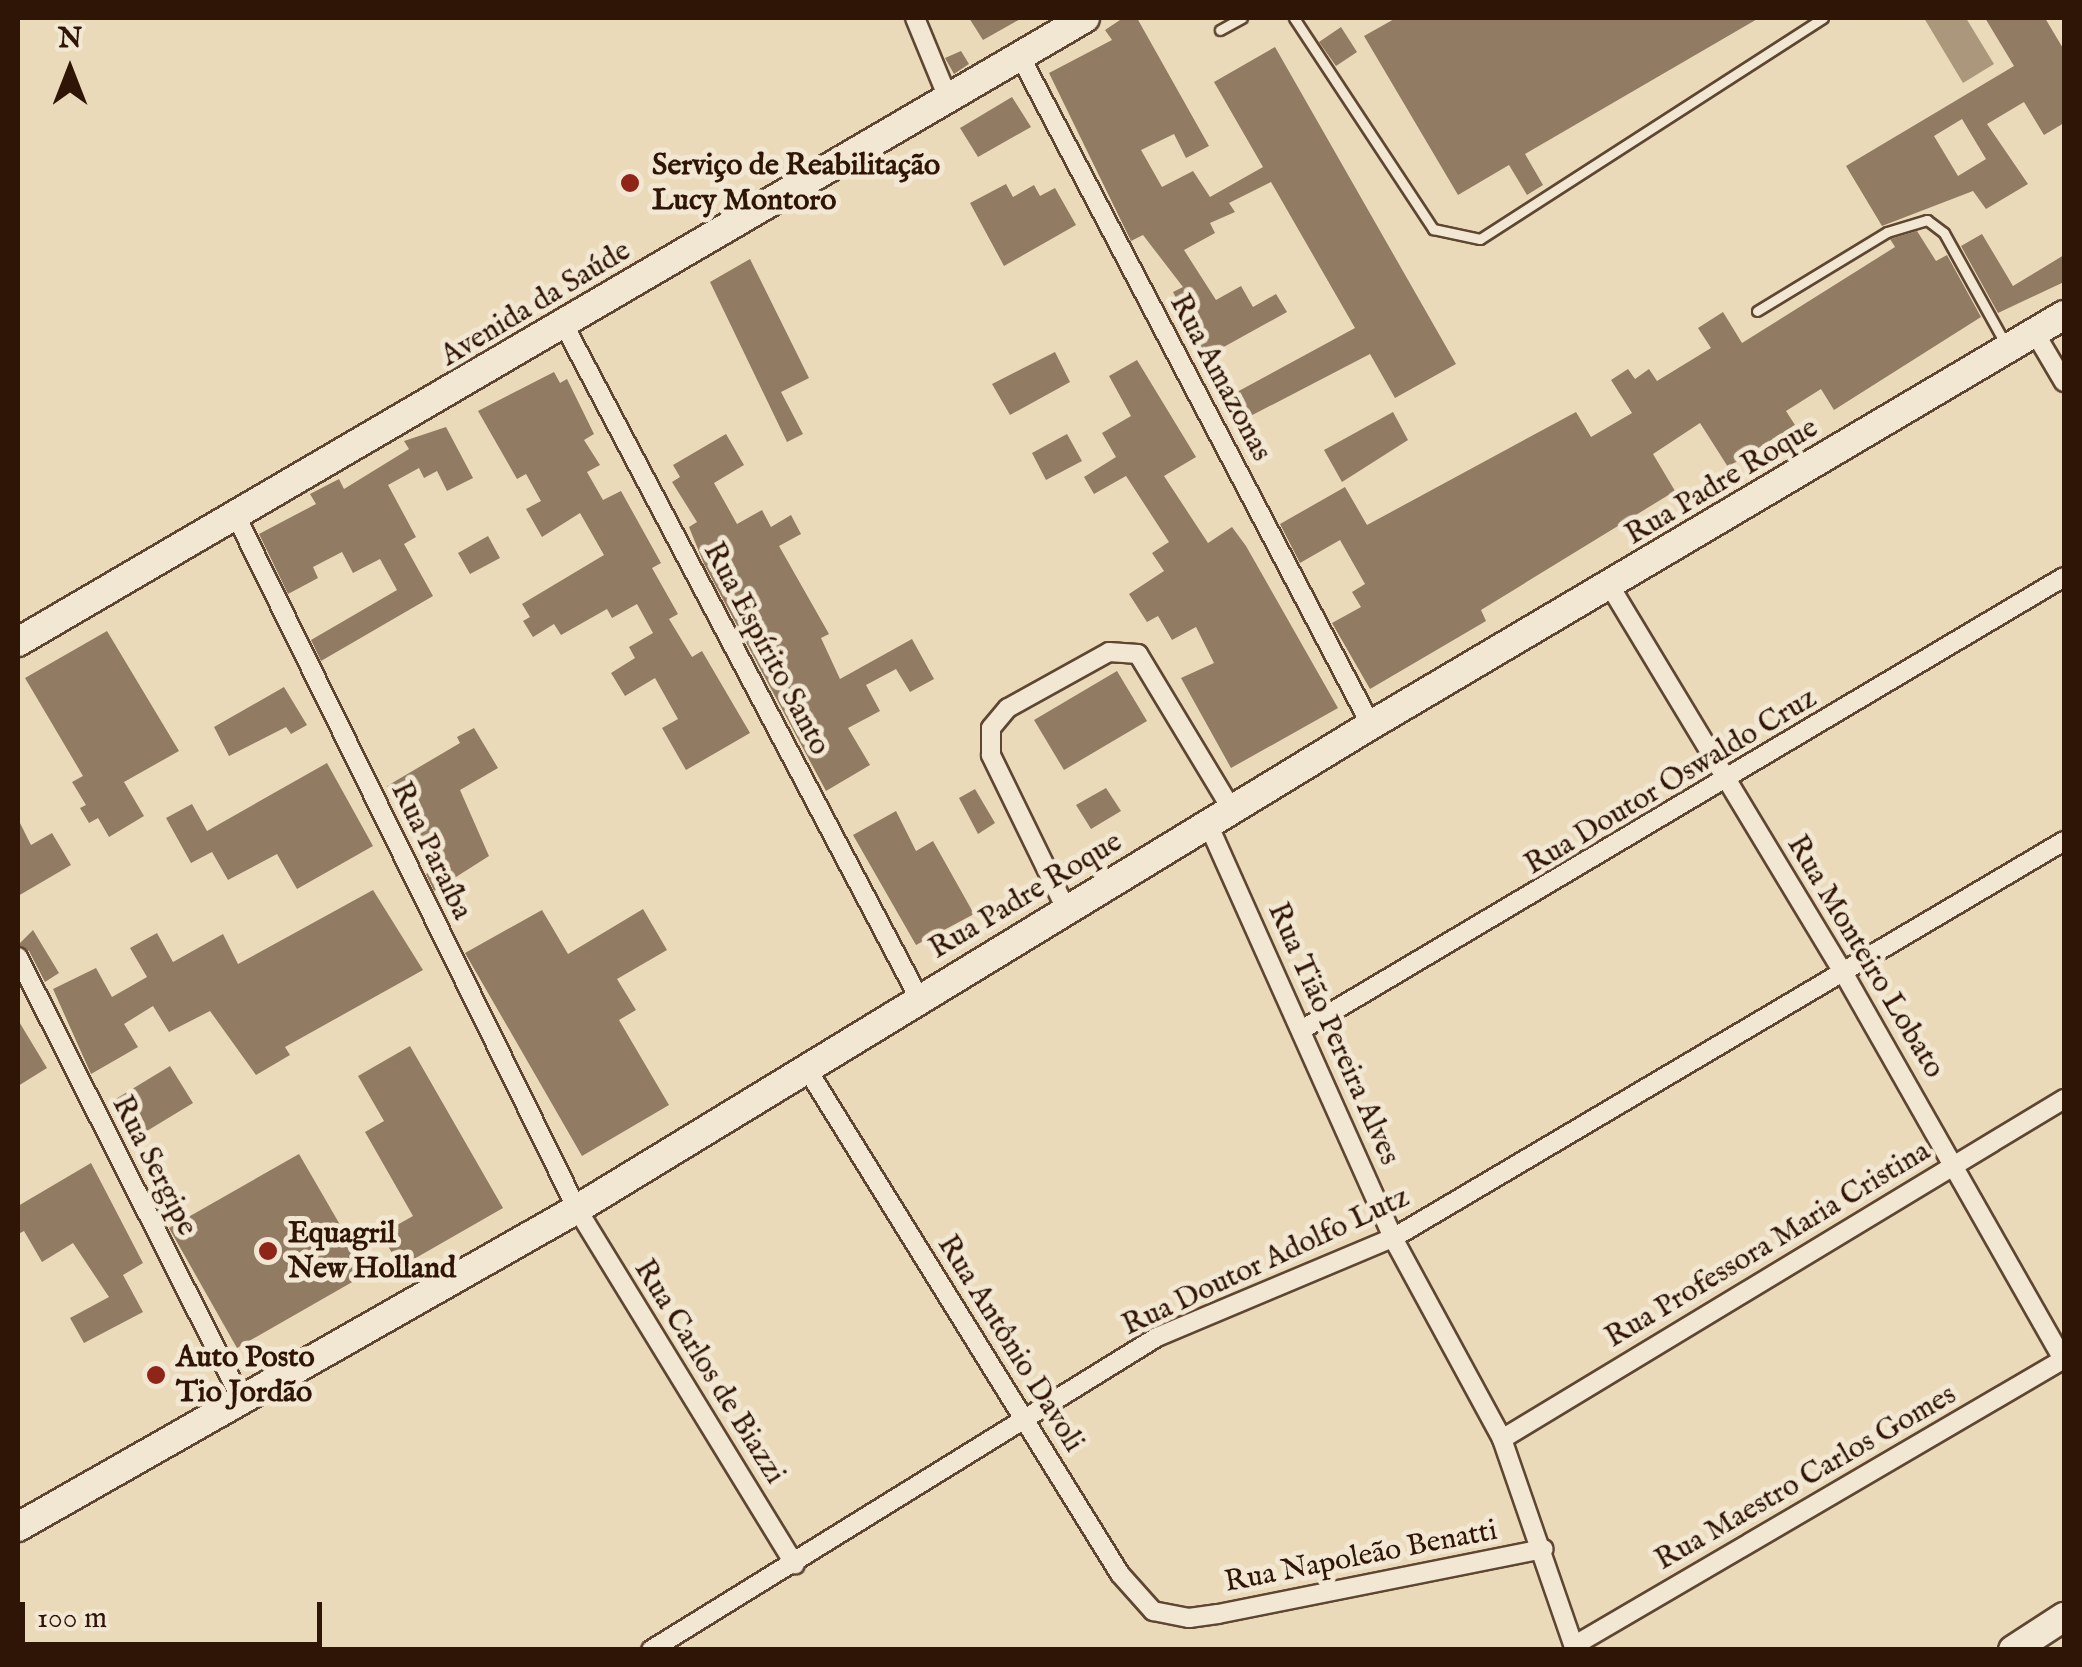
<!DOCTYPE html>
<meta charset="utf-8">
<style>
body{margin:0}
#map{position:relative;width:2082px;height:1667px;overflow:hidden;background:#ebdaba;font-family:"IM FELL English",serif}
div>[style]{position:absolute}
[style*='--x']{left:calc(var(--x)*1px);top:calc(var(--y)*1px);width:calc(var(--w)*1px);rotate:calc(var(--a)*1deg)}
.water>*{inset:0;background:#ab977c}
.building>*{inset:0;background:#917b63}
.roads{filter:drop-shadow(2px 0 #5e4632) drop-shadow(-2px 0 #5e4632) drop-shadow(0 2px #5e4632) drop-shadow(0 -2px #5e4632)}
.lane>*{height:9px;margin:-4.5px;padding:0 4.5px;transform-origin:4.5px;border-radius:4.5px;background:#f2e7d2}
.street>*{height:18px;margin:-9px;padding:0 9px;transform-origin:9px;border-radius:9px;background:#f2e7d2}
.secondary>*{height:28px;margin:-14px;padding:0 14px;transform-origin:14px;border-radius:14px;background:#f2e7d2}
.dots>*{width:28px;height:28px;translate:-50% -50%;box-sizing:border-box;border:5px solid #f2e7d2;border-radius:50%}
span{translate:-50% -50%;white-space:nowrap;text-align:center;line-height:1.15;-webkit-text-stroke:10px #f2e7d2;paint-order:stroke}
.poi-label{font-size:30px;color:#2f1505;font-weight:700}
.left{translate:0 -50%;text-align:left}
.street-label{font-size:30px;color:#2f1505}
.frame{position:absolute;inset:0;border:20px solid #2f1505;pointer-events:none}
.north{position:absolute;left:20px;top:20px;width:100px;height:100px;-webkit-text-stroke:8px #f2e7d2;paint-order:stroke;rotate:0deg;font-size:28px;font-weight:700;line-height:40px;text-align:center;color:#2f1505}
.north::after{content:'';display:block;margin:auto;width:35px;height:45px;background:#2f1505;clip-path:polygon(50% 0,100% 100%,50% 72%,0 100%)}
.scale{position:absolute;left:20px;top:1602px;width:302px;height:45px;box-sizing:border-box;border:5px solid #2f1505;border-top:0;padding-left:12px;font-size:30px;line-height:35px;white-space:nowrap;color:#2f1505;-webkit-text-stroke:8px #f2e7d2;paint-order:stroke}
</style>
<div id="map">
<div class="water">
<div style="clip-path:polygon(1924px 18px,1966px 18px,1994px 64px,1963px 83px)"></div>
</div>
<div class="building">
<div style="clip-path:polygon(969px 18px,1022px 18px,983px 40px)"></div>
<div style="clip-path:polygon(1123px 18px,1137px 18px,1209px 146px,1186px 158px,1174px 134px,1141px 150px,1162px 187px,1193px 171px,1210px 197px,1263px 167px,1214px 82px,1275px 47px,1456px 364px,1395px 398px,1370px 354px,1237px 423px,1224px 399px,1355px 328px,1271px 182px,1229px 203px,1235px 212px,1210px 223px,1215px 233px,1184px 250px,1216px 300px,1241px 286px,1253px 307px,1276px 294px,1287px 312px,1202px 359px,1188px 341px,1177px 322px,1186px 317px,1173px 292px,1183px 287px,1143px 235px,1131px 241px,1049px 73px,1112px 40px,1105px 30px)"></div>
<div style="clip-path:polygon(1396px 18px,1759px 18px,1525px 154px,1543px 185px,1527px 195px,1509px 165px,1458px 195px,1364px 36px)"></div>
<div style="clip-path:polygon(evenodd,1985px 18px,2045px 18px,2064px 50px,2064px 123px,2044px 135px,2024px 102px,1987px 124px,2028px 184px,1986px 209px,1973px 191px,1882px 226px,1846px 166px,2014px 66px,1985px 18px,1962px 119px,1986px 159px,1958px 176px,1934px 136px,1962px 119px)"></div>
<div style="clip-path:polygon(1341px 27px,1357px 52px,1336px 66px,1319px 42px)"></div>
<div style="clip-path:polygon(961px 51px,969px 64px,954px 74px,945px 58px)"></div>
<div style="clip-path:polygon(1012px 97px,1031px 127px,978px 157px,960px 128px)"></div>
<div style="clip-path:polygon(1006px 184px,1013px 197px,1034px 185px,1040px 196px,1055px 188px,1076px 225px,1004px 266px,970px 203px)"></div>
<div style="clip-path:polygon(1917px 231px,1936px 261px,1947px 255px,1981px 317px,1834px 410px,1821px 389px,1786px 411px,1795px 425px,1728px 467px,1700px 423px,1653px 454px,1675px 491px,1481px 610px,1486px 621px,1370px 689px,1332px 623px,1361px 607px,1352px 592px,1365px 584px,1340px 540px,1300px 563px,1280px 524px,1345px 487px,1367px 525px,1576px 412px,1591px 437px,1632px 413px,1611px 380px,1628px 369px,1635px 379px,1649px 369px,1657px 381px,1711px 348px,1698px 328px,1723px 312px,1742px 343px,1895px 247px,1890px 239px)"></div>
<div style="clip-path:polygon(1982px 234px,2013px 286px,2064px 255px,2064px 282px,1998px 313px,1961px 246px)"></div>
<div style="clip-path:polygon(750px 259px,809px 378px,781px 392px,803px 434px,787px 442px,710px 282px)"></div>
<div style="clip-path:polygon(1055px 352px,1070px 382px,1010px 415px,992px 384px)"></div>
<div style="clip-path:polygon(1137px 360px,1196px 457px,1164px 476px,1208px 543px,1232px 527px,1246px 546px,1338px 708px,1231px 768px,1181px 678px,1214px 663px,1196px 627px,1172px 640px,1158px 616px,1147px 622px,1129px 594px,1164px 571px,1152px 553px,1169px 542px,1126px 476px,1094px 494px,1084px 477px,1116px 457px,1102px 433px,1131px 416px,1109px 376px)"></div>
<div style="clip-path:polygon(554px 372px,560px 383px,567px 379px,594px 434px,584px 440px,600px 465px,587px 472px,603px 500px,621px 491px,661px 563px,652px 568px,678px 614px,669px 619px,692px 657px,702px 651px,750px 733px,686px 770px,662px 728px,678px 719px,655px 678px,625px 696px,611px 673px,635px 658px,629px 647px,653px 633px,637px 604px,612px 618px,607px 609px,561px 635px,554px 624px,533px 637px,523px 621px,530px 617px,522px 604px,604px 555px,580px 513px,542px 537px,526px 509px,541px 501px,526px 474px,517px 479px,478px 411px)"></div>
<div style="clip-path:polygon(1393px 412px,1408px 440px,1342px 482px,1324px 450px)"></div>
<div style="clip-path:polygon(446px 427px,473px 478px,447px 491px,437px 471px,424px 478px,419px 468px,388px 485px,416px 537px,404px 544px,433px 596px,321px 661px,311px 640px,397px 590px,380px 559px,353px 573px,342px 552px,313px 567px,318px 578px,288px 594px,259px 534px,316px 504px,310px 494px,339px 479px,344px 489px,409px 449px,404px 441px)"></div>
<div style="clip-path:polygon(726px 434px,744px 465px,714px 483px,737px 524px,762px 510px,771px 527px,791px 515px,801px 534px,779px 546px,829px 634px,821px 638px,840px 679px,912px 639px,934px 679px,910px 692px,896px 669px,866px 685px,880px 711px,848px 728px,870px 765px,826px 791px,704px 564px,689px 527px,697px 522px,672px 482px,680px 477px,673px 465px)"></div>
<div style="clip-path:polygon(1067px 434px,1082px 461px,1046px 480px,1032px 453px)"></div>
<div style="clip-path:polygon(488px 536px,500px 558px,470px 574px,458px 553px)"></div>
<div style="clip-path:polygon(107px 631px,179px 751px,124px 782px,144px 816px,109px 837px,98px 818px,89px 823px,80px 808px,86px 805px,72px 782px,83px 776px,25px 678px)"></div>
<div style="clip-path:polygon(1117px 671px,1147px 721px,1064px 770px,1034px 720px)"></div>
<div style="clip-path:polygon(284px 687px,307px 725px,291px 734px,286px 727px,229px 756px,214px 727px)"></div>
<div style="clip-path:polygon(474px 728px,498px 768px,460px 790px,489px 856px,434px 891px,426px 874px,432px 871px,387px 786px,460px 743px,457px 737px)"></div>
<div style="clip-path:polygon(327px 763px,373px 846px,297px 889px,277px 854px,228px 880px,212px 852px,191px 863px,166px 818px,192px 804px,207px 831px)"></div>
<div style="clip-path:polygon(1106px 788px,1121px 811px,1091px 829px,1076px 805px)"></div>
<div style="clip-path:polygon(975px 789px,995px 823px,978px 834px,959px 798px)"></div>
<div style="clip-path:polygon(896px 811px,916px 851px,933px 841px,974px 914px,916px 945px,853px 835px)"></div>
<div style="clip-path:polygon(18px 819px,31px 845px,52px 833px,71px 865px,18px 896px)"></div>
<div style="clip-path:polygon(373px 890px,423px 970px,285px 1047px,290px 1055px,256px 1075px,210px 1011px,169px 1032px,153px 1006px,124px 1024px,138px 1047px,91px 1074px,53px 989px,96px 968px,112px 997px,147px 977px,130px 948px,157px 933px,173px 962px,223px 934px,238px 964px)"></div>
<div style="clip-path:polygon(643px 909px,667px 950px,617px 979px,636px 1010px,619px 1020px,669px 1105px,582px 1156px,465px 953px,542px 910px,568px 954px)"></div>
<div style="clip-path:polygon(33px 930px,59px 973px,45px 982px,29px 951px,18px 945px)"></div>
<div style="clip-path:polygon(18px 1020px,47px 1068px,18px 1086px)"></div>
<div style="clip-path:polygon(410px 1046px,503px 1208px,400px 1267px,381px 1234px,413px 1216px,365px 1132px,384px 1121px,358px 1076px)"></div>
<div style="clip-path:polygon(170px 1066px,193px 1103px,137px 1137px,114px 1100px)"></div>
<div style="clip-path:polygon(299px 1154px,368px 1273px,237px 1348px,169px 1228px)"></div>
<div style="clip-path:polygon(91px 1163px,143px 1263px,123px 1275px,143px 1312px,84px 1343px,70px 1318px,109px 1297px,73px 1243px,42px 1262px,24px 1231px,18px 1234px,18px 1206px)"></div>
</div>
<div class="roads">
<div class="lane">
<div style="--x:1294;--y:18;--w:253;--a:56.6"></div>
<div style="--x:1433;--y:229;--w:48;--a:12"></div>
<div style="--x:1480;--y:239;--w:408;--a:-32.8"></div>
<div style="--x:1220;--y:30;--w:25;--a:-29"></div>
<div style="--x:1757;--y:311;--w:152;--a:-31.3"></div>
<div style="--x:1887;--y:232;--w:42;--a:-16.7"></div>
<div style="--x:1927;--y:220;--w:21;--a:37"></div>
<div style="--x:1944;--y:233;--w:126;--a:61"></div>
</div>
<div class="street">
<div style="--x:915;--y:18;--w:87;--a:67.6"></div>
<div style="--x:1020;--y:56;--w:755;--a:62.32"></div>
<div style="--x:564;--y:325;--w:761;--a:62.19"></div>
<div style="--x:2035;--y:333;--w:57;--a:59.4"></div>
<div style="--x:237;--y:518;--w:770;--a:63.8"></div>
<div style="--x:577;--y:1209;--w:417;--a:58.5"></div>
<div style="--x:1610;--y:586;--w:451;--a:58.9"></div>
<div style="--x:1843;--y:972;--w:447;--a:60.4"></div>
<div style="--x:1208;--y:824;--w:453;--a:65.9"></div>
<div style="--x:1393;--y:1238;--w:229;--a:61.5"></div>
<div style="--x:1502;--y:1439;--w:223;--a:70.9"></div>
<div style="--x:1067;--y:911;--w:174;--a:-116"></div>
<div style="--x:991;--y:755;--w:27;--a:-90"></div>
<div style="--x:991;--y:728;--w:26;--a:-50"></div>
<div style="--x:1008;--y:708;--w:115;--a:-29"></div>
<div style="--x:1109;--y:652;--w:29;--a:4"></div>
<div style="--x:1138;--y:654;--w:182;--a:58.9"></div>
<div style="--x:18;--y:957;--w:495;--a:63.2"></div>
<div style="--x:1303;--y:1029;--w:885;--a:-30.71"></div>
<div style="--x:807;--y:1069;--w:594;--a:58.21"></div>
<div style="--x:1120;--y:1574;--w:50;--a:48.3"></div>
<div style="--x:1153;--y:1611;--w:37;--a:11"></div>
<div style="--x:1189;--y:1618;--w:29;--a:-8"></div>
<div style="--x:1218;--y:1614;--w:332;--a:-11.3"></div>
<div style="--x:1502;--y:1439;--w:657;--a:-31.17"></div>
<div style="--x:1575;--y:1645;--w:566;--a:-30.32"></div>
<div style="--x:651;--y:1650;--w:595;--a:-31.74"></div>
<div style="--x:1157;--y:1337;--w:256;--a:-22.8"></div>
<div style="--x:1393;--y:1238;--w:780;--a:-30.61"></div>
</div>
<div class="secondary">
<div style="--x:18;--y:642;--w:1236;--a:-30.32"></div>
<div style="--x:18;--y:1527;--w:643;--a:-29.63"></div>
<div style="--x:577;--y:1209;--w:930;--a:-31.37"></div>
<div style="--x:1371;--y:725;--w:805;--a:-30.61"></div>
<div style="--x:2013;--y:1650;--w:61;--a:-32.9"></div>
</div>
</div>
<div class="dots">
<div style="left:630px;top:183px;background:#8f2418"></div>
<div style="left:268px;top:1251px;background:#8f2418"></div>
<div style="left:156px;top:1375px;background:#8f2418"></div>
</div>
<div class="poi-label">
<span class="left" style="left:652px;top:183px">Serviço de Reabilitação<br>Lucy Montoro</span>
<span class="left" style="left:288px;top:1251px">Equagril<br>New Holland</span>
<span class="left" style="left:176px;top:1375px">Auto Posto<br>Tio Jordão</span>
</div>
<div class="street-label">
<span style="left:536px;top:304px;rotate:-31deg">Avenida da Saúde</span>
<span style="left:1220px;top:378px;rotate:62deg">Rua Amazonas</span>
<span style="left:1722px;top:482px;rotate:-31deg">Rua Padre Roque</span>
<span style="left:766px;top:649px;rotate:62deg">Rua Espírito Santo</span>
<span style="left:1671px;top:782px;rotate:-31deg">Rua Doutor Oswaldo Cruz</span>
<span style="left:431px;top:851px;rotate:64deg">Rua Paraíba</span>
<span style="left:1026px;top:896px;rotate:-31deg">Rua Padre Roque</span>
<span style="left:1865px;top:957px;rotate:59deg">Rua Monteiro Lobato</span>
<span style="left:1333px;top:1034px;rotate:66deg">Rua Tião Pereira Alves</span>
<span style="left:154px;top:1166px;rotate:63deg">Rua Sergipe</span>
<span style="left:1768px;top:1245px;rotate:-31deg">Rua Professora Maria Cristina</span>
<span style="left:1266px;top:1262px;rotate:-25deg">Rua Doutor Adolfo Lutz</span>
<span style="left:1010px;top:1344px;rotate:58deg">Rua Antônio Davoli</span>
<span style="left:709px;top:1372px;rotate:58deg">Rua Carlos de Biazzi</span>
<span style="left:1806px;top:1478px;rotate:-30deg">Rua Maestro Carlos Gomes</span>
<span style="left:1361px;top:1557px;rotate:-11deg">Rua Napoleão Benatti</span>
</div>
<div class="frame"></div>
<div class="north">N</div>
<div class="scale">100 m</div>
</div>
